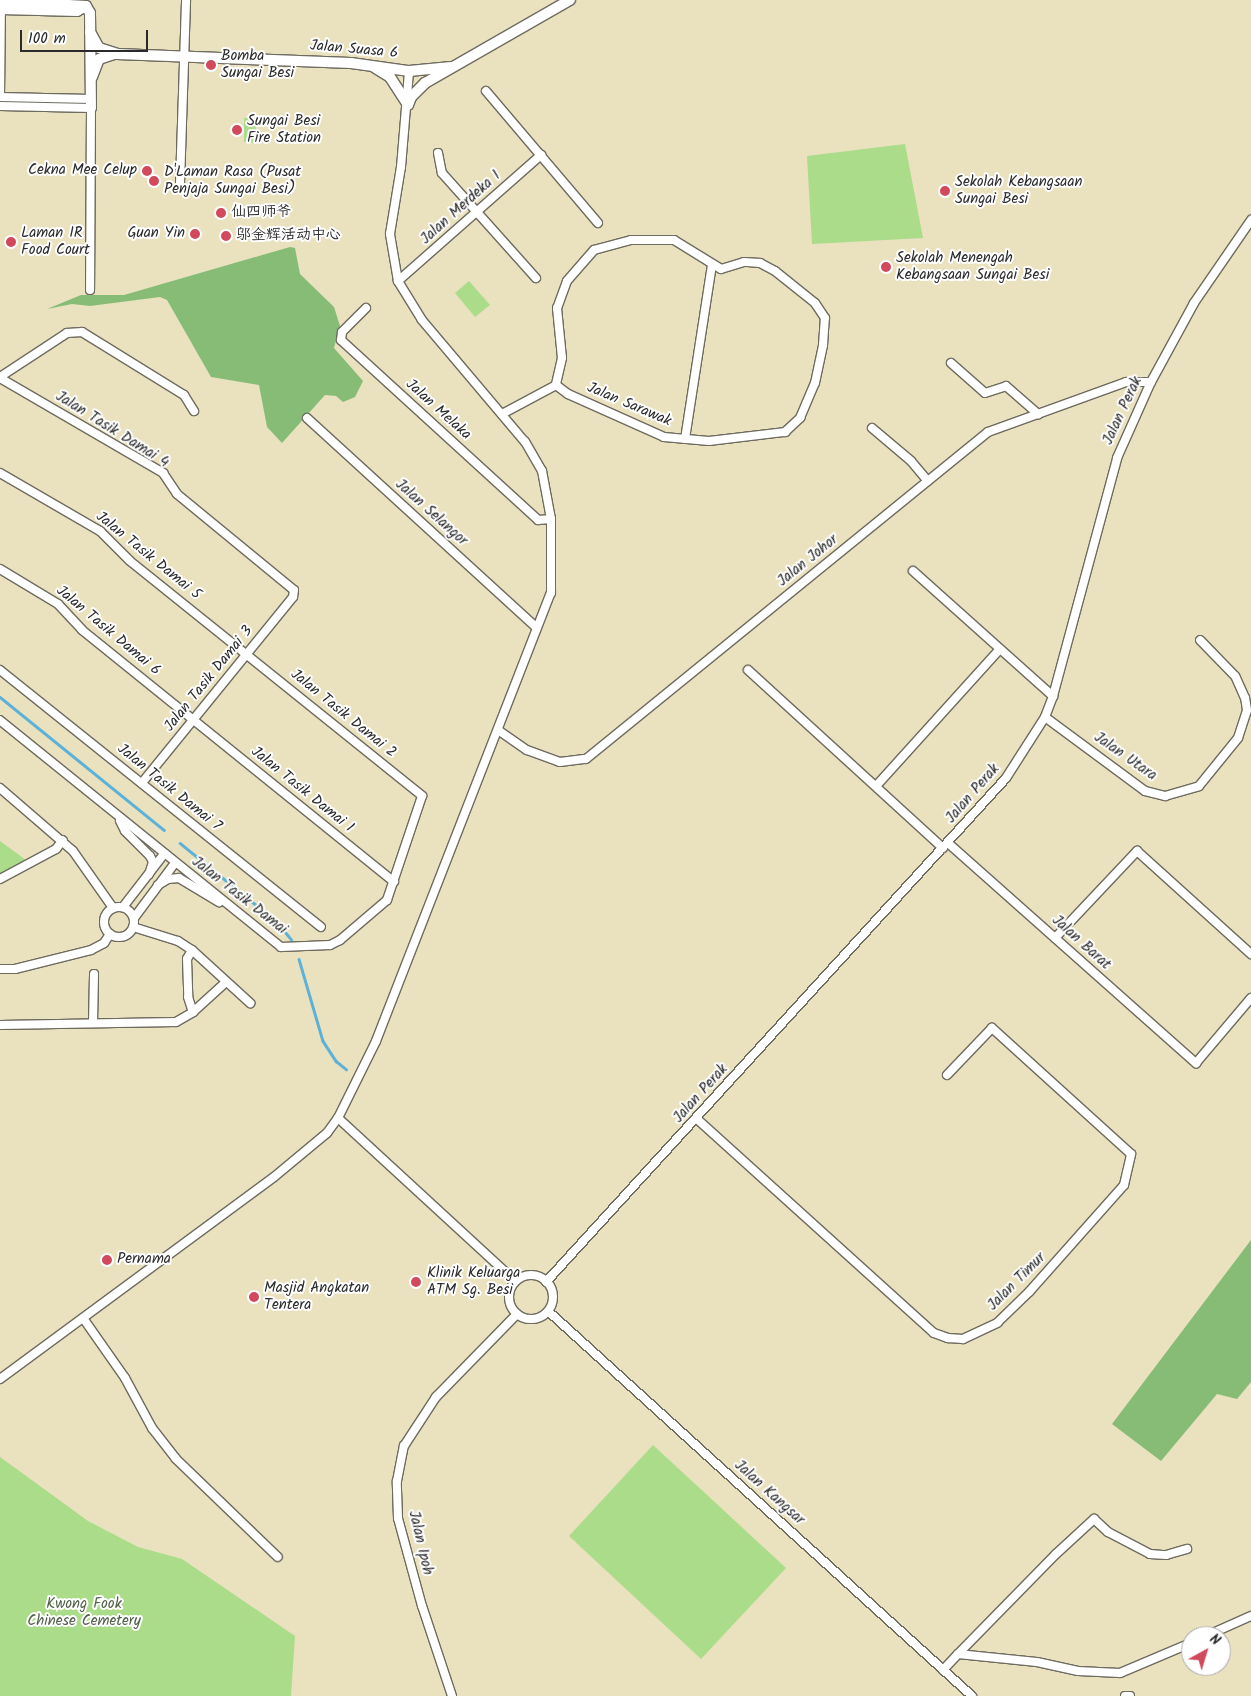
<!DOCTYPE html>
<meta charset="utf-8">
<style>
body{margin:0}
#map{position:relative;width:1251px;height:1696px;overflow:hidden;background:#eae1bf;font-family:Kalam,"LXGW WenKai TC",sans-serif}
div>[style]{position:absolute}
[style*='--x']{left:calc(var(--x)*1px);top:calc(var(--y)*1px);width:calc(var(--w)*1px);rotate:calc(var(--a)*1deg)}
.green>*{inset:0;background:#aadc8a}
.forest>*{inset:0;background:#87bc76}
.stream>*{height:2.5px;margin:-1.25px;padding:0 1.25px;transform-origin:1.25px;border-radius:1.25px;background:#5cb1d8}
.roads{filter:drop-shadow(1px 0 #6e6b5f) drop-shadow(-1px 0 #6e6b5f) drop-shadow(0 1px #6e6b5f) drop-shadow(0 -1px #6e6b5f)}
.street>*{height:8px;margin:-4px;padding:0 4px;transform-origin:4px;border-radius:4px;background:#fff}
.street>.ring{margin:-4px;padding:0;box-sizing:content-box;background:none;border:8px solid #fff;border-radius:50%}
.secondary>*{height:10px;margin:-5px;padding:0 5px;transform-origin:5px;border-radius:5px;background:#fff}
.dots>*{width:14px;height:14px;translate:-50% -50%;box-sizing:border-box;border:2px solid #fff;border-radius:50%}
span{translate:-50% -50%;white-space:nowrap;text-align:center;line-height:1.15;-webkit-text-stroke:4px #fff;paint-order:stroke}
.street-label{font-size:15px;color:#2b2b2b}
.poi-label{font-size:15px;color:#2b2b2b}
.left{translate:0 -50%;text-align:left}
.right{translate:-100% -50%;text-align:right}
.park-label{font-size:15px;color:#516048}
.north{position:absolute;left:1181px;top:1626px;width:50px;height:50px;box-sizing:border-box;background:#fff;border:1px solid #aaa;border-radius:50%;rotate:39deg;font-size:14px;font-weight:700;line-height:20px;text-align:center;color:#2b2b2b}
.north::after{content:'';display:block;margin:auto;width:18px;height:22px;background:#d1495b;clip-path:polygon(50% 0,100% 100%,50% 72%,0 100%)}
.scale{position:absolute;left:20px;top:30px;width:128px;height:22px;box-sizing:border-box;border:2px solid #2b2b2b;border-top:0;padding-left:6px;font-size:15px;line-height:18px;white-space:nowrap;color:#2b2b2b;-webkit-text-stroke:4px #fff;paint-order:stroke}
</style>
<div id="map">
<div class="green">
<div style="clip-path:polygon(244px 118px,256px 118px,256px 143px,244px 142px)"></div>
<div style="clip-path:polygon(905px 144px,923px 238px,812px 244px,807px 156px)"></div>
<div style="clip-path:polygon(469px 281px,490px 305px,475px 317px,455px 293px)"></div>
<div style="clip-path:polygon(0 841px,26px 860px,0 874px)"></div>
<div style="clip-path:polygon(653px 1445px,786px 1568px,701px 1659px,569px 1536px)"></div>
<div style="clip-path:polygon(0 1457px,88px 1521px,138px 1547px,182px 1559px,295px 1636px,291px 1696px,0 1696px)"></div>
</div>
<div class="forest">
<div style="clip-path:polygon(290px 247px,295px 248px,300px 274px,334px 307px,340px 326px,334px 348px,363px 381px,355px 397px,343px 402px,336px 396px,325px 395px,282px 443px,267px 427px,259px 385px,211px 377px,167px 300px,160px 297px,90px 306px,72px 304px,47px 309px,81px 295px,124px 295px)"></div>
<div style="clip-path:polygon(1251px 1240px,1251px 1382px,1237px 1399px,1217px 1394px,1161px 1461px,1112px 1424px)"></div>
</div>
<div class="stream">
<div style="--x:0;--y:697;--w:211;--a:39"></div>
<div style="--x:180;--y:843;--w:127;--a:39.2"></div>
<div style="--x:278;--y:923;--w:21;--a:51"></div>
<div style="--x:299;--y:959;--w:85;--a:73.7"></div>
<div style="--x:323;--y:1041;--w:24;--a:57"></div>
<div style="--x:336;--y:1061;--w:13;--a:39"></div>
</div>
<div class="roads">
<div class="street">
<div style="--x:486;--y:91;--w:173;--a:49.7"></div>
<div style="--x:0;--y:97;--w:93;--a:-89.4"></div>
<div style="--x:0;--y:97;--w:91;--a:1.3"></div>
<div style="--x:0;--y:106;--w:91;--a:1.3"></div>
<div style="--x:91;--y:108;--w:182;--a:90.3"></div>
<div style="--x:438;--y:153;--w:20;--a:79"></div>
<div style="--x:442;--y:173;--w:141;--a:48.2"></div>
<div style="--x:180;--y:183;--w:183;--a:-88.1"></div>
<div style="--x:398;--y:281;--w:191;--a:-41.4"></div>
<div style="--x:366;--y:308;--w:34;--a:135"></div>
<div style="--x:342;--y:332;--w:8;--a:97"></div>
<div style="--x:341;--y:340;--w:267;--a:42.4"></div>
<div style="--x:538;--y:520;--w:13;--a:-4"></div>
<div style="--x:951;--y:363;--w:45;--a:41.4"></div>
<div style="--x:985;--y:393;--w:22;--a:-18"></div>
<div style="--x:1006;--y:386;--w:43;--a:41.2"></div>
<div style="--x:0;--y:377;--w:80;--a:-33.3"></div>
<div style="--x:67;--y:333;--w:15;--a:-4"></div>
<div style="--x:82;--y:332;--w:120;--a:31.7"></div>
<div style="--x:184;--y:395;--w:19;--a:58"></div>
<div style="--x:0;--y:378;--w:189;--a:30.2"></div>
<div style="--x:163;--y:473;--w:25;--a:56"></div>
<div style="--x:177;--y:494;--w:151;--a:39.4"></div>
<div style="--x:294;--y:590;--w:7;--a:98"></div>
<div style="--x:293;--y:597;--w:240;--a:129.1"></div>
<div style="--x:502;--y:414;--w:61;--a:-28.2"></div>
<div style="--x:556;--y:385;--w:15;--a:37"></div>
<div style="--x:568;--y:394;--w:105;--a:24.1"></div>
<div style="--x:664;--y:437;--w:45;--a:5.1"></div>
<div style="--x:709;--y:441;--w:77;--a:-6.8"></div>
<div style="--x:785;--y:432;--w:21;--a:-43"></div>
<div style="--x:800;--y:418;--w:38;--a:-67"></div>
<div style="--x:815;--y:383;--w:39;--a:-78"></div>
<div style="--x:823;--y:345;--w:27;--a:-86"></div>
<div style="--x:825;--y:318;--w:18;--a:-124"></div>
<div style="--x:815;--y:303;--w:51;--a:-141.3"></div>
<div style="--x:775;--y:271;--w:17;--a:-152"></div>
<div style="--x:760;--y:263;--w:16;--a:-176"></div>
<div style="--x:744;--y:262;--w:24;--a:163"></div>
<div style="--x:721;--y:269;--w:55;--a:-148.3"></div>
<div style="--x:674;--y:240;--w:43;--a:180"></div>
<div style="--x:631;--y:240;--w:38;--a:165"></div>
<div style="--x:594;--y:250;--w:41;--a:131.1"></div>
<div style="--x:567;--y:281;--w:29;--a:110"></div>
<div style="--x:557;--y:308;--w:50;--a:84.3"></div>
<div style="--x:562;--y:358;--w:28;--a:103"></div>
<div style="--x:307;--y:418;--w:311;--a:42.4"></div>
<div style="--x:872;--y:428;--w:51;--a:40.2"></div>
<div style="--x:911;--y:461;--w:26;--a:50"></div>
<div style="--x:685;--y:439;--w:177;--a:-81.2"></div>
<div style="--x:0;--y:473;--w:116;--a:30.1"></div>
<div style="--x:100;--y:531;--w:42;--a:45"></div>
<div style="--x:130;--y:561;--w:375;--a:38.8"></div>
<div style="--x:422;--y:796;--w:110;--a:108.6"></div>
<div style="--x:387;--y:900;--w:62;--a:139.6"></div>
<div style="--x:340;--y:940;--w:11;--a:153"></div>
<div style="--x:330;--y:945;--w:49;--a:177.7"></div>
<div style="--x:281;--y:947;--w:361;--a:-141.1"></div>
<div style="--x:0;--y:569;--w:68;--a:31.1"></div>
<div style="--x:58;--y:604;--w:35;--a:47"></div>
<div style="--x:82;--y:630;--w:401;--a:38.9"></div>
<div style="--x:913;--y:571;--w:188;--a:41.8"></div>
<div style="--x:0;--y:670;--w:411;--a:38.7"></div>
<div style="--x:748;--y:670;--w:264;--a:42.4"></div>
<div style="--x:1045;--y:717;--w:124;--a:36.5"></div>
<div style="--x:1145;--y:791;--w:21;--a:14"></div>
<div style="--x:1165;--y:796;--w:35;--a:-16"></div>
<div style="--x:1199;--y:786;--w:62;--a:-50.9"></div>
<div style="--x:1238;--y:738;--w:29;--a:-72"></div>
<div style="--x:1247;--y:710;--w:12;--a:-99"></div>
<div style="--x:1245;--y:698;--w:24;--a:-114"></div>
<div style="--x:1235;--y:676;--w:50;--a:-134.2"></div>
<div style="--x:498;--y:730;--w:35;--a:35"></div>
<div style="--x:527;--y:750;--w:35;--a:20"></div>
<div style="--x:560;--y:762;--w:26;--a:-7"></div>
<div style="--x:586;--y:759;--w:518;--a:-39.13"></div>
<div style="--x:988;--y:432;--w:147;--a:-19.9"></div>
<div style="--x:1126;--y:382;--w:25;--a:0"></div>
<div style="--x:877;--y:785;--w:181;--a:-47.9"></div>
<div style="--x:0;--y:788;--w:96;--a:40.8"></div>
<div style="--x:73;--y:851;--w:70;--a:54.9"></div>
<div style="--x:120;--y:821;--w:11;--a:63"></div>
<div style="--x:125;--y:831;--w:35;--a:45"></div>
<div style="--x:150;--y:856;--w:7;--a:63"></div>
<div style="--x:153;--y:862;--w:13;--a:108"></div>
<div style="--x:948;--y:843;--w:332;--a:41.6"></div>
<div style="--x:1196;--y:1063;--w:85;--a:-49.8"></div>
<div style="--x:0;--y:879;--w:64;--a:-28.2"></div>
<div style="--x:56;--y:849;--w:11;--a:-52"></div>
<div style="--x:158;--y:885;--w:12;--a:-31"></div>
<div style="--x:168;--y:879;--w:11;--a:-5"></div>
<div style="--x:179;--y:878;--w:47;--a:31"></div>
<div class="ring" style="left:104px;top:907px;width:22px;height:22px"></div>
<div style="--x:123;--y:907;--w:67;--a:-52.3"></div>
<div style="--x:134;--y:918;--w:69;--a:-53.3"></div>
<div style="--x:133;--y:927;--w:47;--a:17.3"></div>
<div style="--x:178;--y:941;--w:17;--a:33"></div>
<div style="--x:192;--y:950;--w:79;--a:42.4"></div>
<div style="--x:1055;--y:938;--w:120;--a:-46.7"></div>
<div style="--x:1137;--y:851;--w:154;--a:42.1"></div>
<div style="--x:192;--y:950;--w:10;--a:119"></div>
<div style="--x:187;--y:959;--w:38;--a:88"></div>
<div style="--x:188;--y:997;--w:16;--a:72"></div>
<div style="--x:0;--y:969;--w:15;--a:0"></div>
<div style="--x:15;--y:969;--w:78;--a:-14"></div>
<div style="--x:91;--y:950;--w:15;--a:-28"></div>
<div style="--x:104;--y:943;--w:11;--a:-56"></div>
<div style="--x:93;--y:1023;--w:49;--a:-88.8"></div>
<div style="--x:0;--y:1025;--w:176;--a:-1"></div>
<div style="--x:176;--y:1022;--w:20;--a:-30"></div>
<div style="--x:193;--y:1012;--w:45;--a:-42.3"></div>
<div style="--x:338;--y:1118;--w:241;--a:42.6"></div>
<div style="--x:697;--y:1119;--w:319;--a:42.1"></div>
<div style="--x:934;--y:1333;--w:15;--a:20"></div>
<div style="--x:948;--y:1338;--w:15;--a:4"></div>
<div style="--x:963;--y:1339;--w:38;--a:-25"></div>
<div style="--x:997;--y:1323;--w:45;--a:-44.1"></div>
<div style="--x:1029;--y:1292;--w:143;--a:-48.4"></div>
<div style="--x:1124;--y:1185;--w:32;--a:-77"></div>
<div style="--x:1131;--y:1154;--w:188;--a:-137.8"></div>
<div style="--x:992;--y:1028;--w:65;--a:133.8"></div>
<div class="ring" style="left:509px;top:1275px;width:36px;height:36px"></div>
<div style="--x:546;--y:1282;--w:682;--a:-47.61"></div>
<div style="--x:1006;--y:778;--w:72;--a:-57.4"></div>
<div style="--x:1045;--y:717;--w:22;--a:-69"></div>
<div style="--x:1053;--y:696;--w:246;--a:-74.9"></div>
<div style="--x:1117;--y:458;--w:83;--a:-65.9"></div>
<div style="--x:1151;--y:382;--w:90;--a:-61.4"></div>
<div style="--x:1194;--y:303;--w:101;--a:-55.5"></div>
<div style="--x:548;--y:1311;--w:573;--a:42.24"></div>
<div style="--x:83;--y:1318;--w:73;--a:55"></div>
<div style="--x:125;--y:1378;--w:57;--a:61.6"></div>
<div style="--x:152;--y:1428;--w:39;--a:52"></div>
<div style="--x:176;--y:1459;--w:141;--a:43.9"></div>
<div style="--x:0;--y:1379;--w:340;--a:-36.4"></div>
<div style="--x:274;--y:1177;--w:69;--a:-39.7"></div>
<div style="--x:327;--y:1133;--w:19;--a:-54"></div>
<div style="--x:338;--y:1118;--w:86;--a:-63.7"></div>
<div style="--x:376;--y:1041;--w:481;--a:-68.7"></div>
<div style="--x:551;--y:593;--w:74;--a:-90"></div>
<div style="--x:551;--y:519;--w:49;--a:-100.6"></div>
<div style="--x:542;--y:471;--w:34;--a:-120"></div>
<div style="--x:525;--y:442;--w:160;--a:-130.2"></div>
<div style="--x:422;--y:320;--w:46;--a:-121.6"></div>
<div style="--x:398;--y:281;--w:48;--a:-99.7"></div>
<div style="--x:390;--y:234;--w:68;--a:-80.7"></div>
<div style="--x:401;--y:167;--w:96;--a:-85.2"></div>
<div style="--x:1206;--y:1636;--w:49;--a:-24"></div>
<div style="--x:958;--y:1654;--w:140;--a:-45.6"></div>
<div style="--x:1056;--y:1554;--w:52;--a:-42.6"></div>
<div style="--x:1094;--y:1519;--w:19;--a:43"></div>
<div style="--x:1108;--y:1532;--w:47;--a:27.6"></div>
<div style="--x:1150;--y:1554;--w:16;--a:4"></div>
<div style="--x:1166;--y:1555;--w:22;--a:-16"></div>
<div style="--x:943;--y:1670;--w:22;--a:-47"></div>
<div style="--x:958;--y:1654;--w:79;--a:5.8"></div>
<div style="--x:1037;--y:1662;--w:42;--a:12.4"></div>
<div style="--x:1078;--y:1671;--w:42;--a:2.7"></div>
<div style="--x:1120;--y:1673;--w:77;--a:-22.9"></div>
<div style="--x:452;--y:1696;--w:95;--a:-108.4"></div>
<div style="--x:422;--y:1606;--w:91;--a:-105.3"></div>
<div style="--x:398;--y:1518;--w:37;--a:-92"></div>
<div style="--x:397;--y:1481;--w:36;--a:-79"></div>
<div style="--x:404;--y:1446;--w:59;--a:-56.9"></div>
<div style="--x:436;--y:1397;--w:116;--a:-45.7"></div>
<div style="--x:1125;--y:1696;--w:5;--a:0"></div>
</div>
<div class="secondary">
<div style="--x:0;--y:1;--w:86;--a:3.3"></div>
<div style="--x:86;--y:6;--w:8;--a:60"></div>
<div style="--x:90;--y:13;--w:95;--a:89.4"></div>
<div style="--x:0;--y:9;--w:77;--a:1.5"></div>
<div style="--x:77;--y:11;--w:10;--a:-29"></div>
<div style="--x:90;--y:32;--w:18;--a:61"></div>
<div style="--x:99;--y:48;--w:19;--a:18"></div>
<div style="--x:117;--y:54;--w:234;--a:2.2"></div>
<div style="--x:351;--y:63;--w:59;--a:7.9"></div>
<div style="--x:409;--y:71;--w:42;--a:-5.4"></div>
<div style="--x:374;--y:67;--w:19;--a:32"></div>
<div style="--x:390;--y:77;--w:33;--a:57"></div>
<div style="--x:92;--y:77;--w:19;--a:-69"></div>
<div style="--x:99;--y:59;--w:16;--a:-18"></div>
<div style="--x:408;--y:105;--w:9;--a:-69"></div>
<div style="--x:411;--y:97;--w:20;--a:-45"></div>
<div style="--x:425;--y:83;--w:167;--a:-29.8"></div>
</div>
</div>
<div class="dots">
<div style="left:211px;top:65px;background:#d1495b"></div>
<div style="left:237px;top:130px;background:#d1495b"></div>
<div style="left:147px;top:171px;background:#d1495b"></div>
<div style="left:154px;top:181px;background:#d1495b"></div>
<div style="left:945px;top:191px;background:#d1495b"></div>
<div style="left:221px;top:213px;background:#d1495b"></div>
<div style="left:195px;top:234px;background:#d1495b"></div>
<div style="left:226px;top:236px;background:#d1495b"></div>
<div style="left:11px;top:242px;background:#d1495b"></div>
<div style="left:886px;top:267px;background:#d1495b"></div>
<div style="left:107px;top:1260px;background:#d1495b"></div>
<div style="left:416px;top:1282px;background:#d1495b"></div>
<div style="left:254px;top:1297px;background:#d1495b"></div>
</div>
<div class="street-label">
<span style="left:354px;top:50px;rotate:5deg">Jalan Suasa 6</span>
<span style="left:461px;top:208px;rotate:-42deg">Jalan Merdeka 1</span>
<span style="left:629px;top:405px;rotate:23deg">Jalan Sarawak</span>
<span style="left:438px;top:410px;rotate:42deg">Jalan Melaka</span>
<span style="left:1123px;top:411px;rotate:-65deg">Jalan Perak</span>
<span style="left:112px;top:430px;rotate:32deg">Jalan Tasik Damai 4</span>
<span style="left:431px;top:513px;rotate:42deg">Jalan Selangor</span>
<span style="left:148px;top:556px;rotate:39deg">Jalan Tasik Damai 5</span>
<span style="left:808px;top:561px;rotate:-39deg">Jalan Johor</span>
<span style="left:108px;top:631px;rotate:40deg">Jalan Tasik Damai 6</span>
<span style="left:209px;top:679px;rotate:-51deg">Jalan Tasik Damai 3</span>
<span style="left:343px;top:714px;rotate:39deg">Jalan Tasik Damai 2</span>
<span style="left:1125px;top:757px;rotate:35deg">Jalan Utara</span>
<span style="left:169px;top:788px;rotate:39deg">Jalan Tasik Damai 7</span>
<span style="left:302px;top:790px;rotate:39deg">Jalan Tasik Damai 1</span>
<span style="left:973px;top:794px;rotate:-49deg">Jalan Perak</span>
<span style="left:239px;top:896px;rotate:38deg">Jalan Tasik Damai</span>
<span style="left:1081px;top:943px;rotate:42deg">Jalan Barat</span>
<span style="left:701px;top:1094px;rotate:-48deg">Jalan Perak</span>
<span style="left:1017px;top:1282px;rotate:-45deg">Jalan Timur</span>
<span style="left:769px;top:1493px;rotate:42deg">Jalan Kangsar</span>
<span style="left:420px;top:1543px;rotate:77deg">Jalan Ipoh</span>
</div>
<div class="poi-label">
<span class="left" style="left:221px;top:65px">Bomba<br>Sungai Besi</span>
<span class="left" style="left:247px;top:130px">Sungai Besi<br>Fire Station</span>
<span class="right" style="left:137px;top:171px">Cekna Mee Celup</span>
<span class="left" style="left:164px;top:181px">D'Laman Rasa (Pusat<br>Penjaja Sungai Besi)</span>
<span class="left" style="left:955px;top:191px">Sekolah Kebangsaan<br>Sungai Besi</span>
<span class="left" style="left:231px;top:213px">仙四师爷</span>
<span class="left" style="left:21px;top:242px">Laman IR<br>Food Court</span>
<span class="right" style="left:185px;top:234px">Guan Yin</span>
<span class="left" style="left:236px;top:236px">邬金辉活动中心</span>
<span class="left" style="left:896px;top:267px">Sekolah Menengah<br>Kebangsaan Sungai Besi</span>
<span class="left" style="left:117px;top:1260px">Pernama</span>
<span class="left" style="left:427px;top:1282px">Klinik Keluarga<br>ATM Sg. Besi</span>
<span class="left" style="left:264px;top:1297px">Masjid Angkatan<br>Tentera</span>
</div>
<div class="park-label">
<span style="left:84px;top:1613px">Kwong Fook<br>Chinese Cemetery</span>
</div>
<div class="north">N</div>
<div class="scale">100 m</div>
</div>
